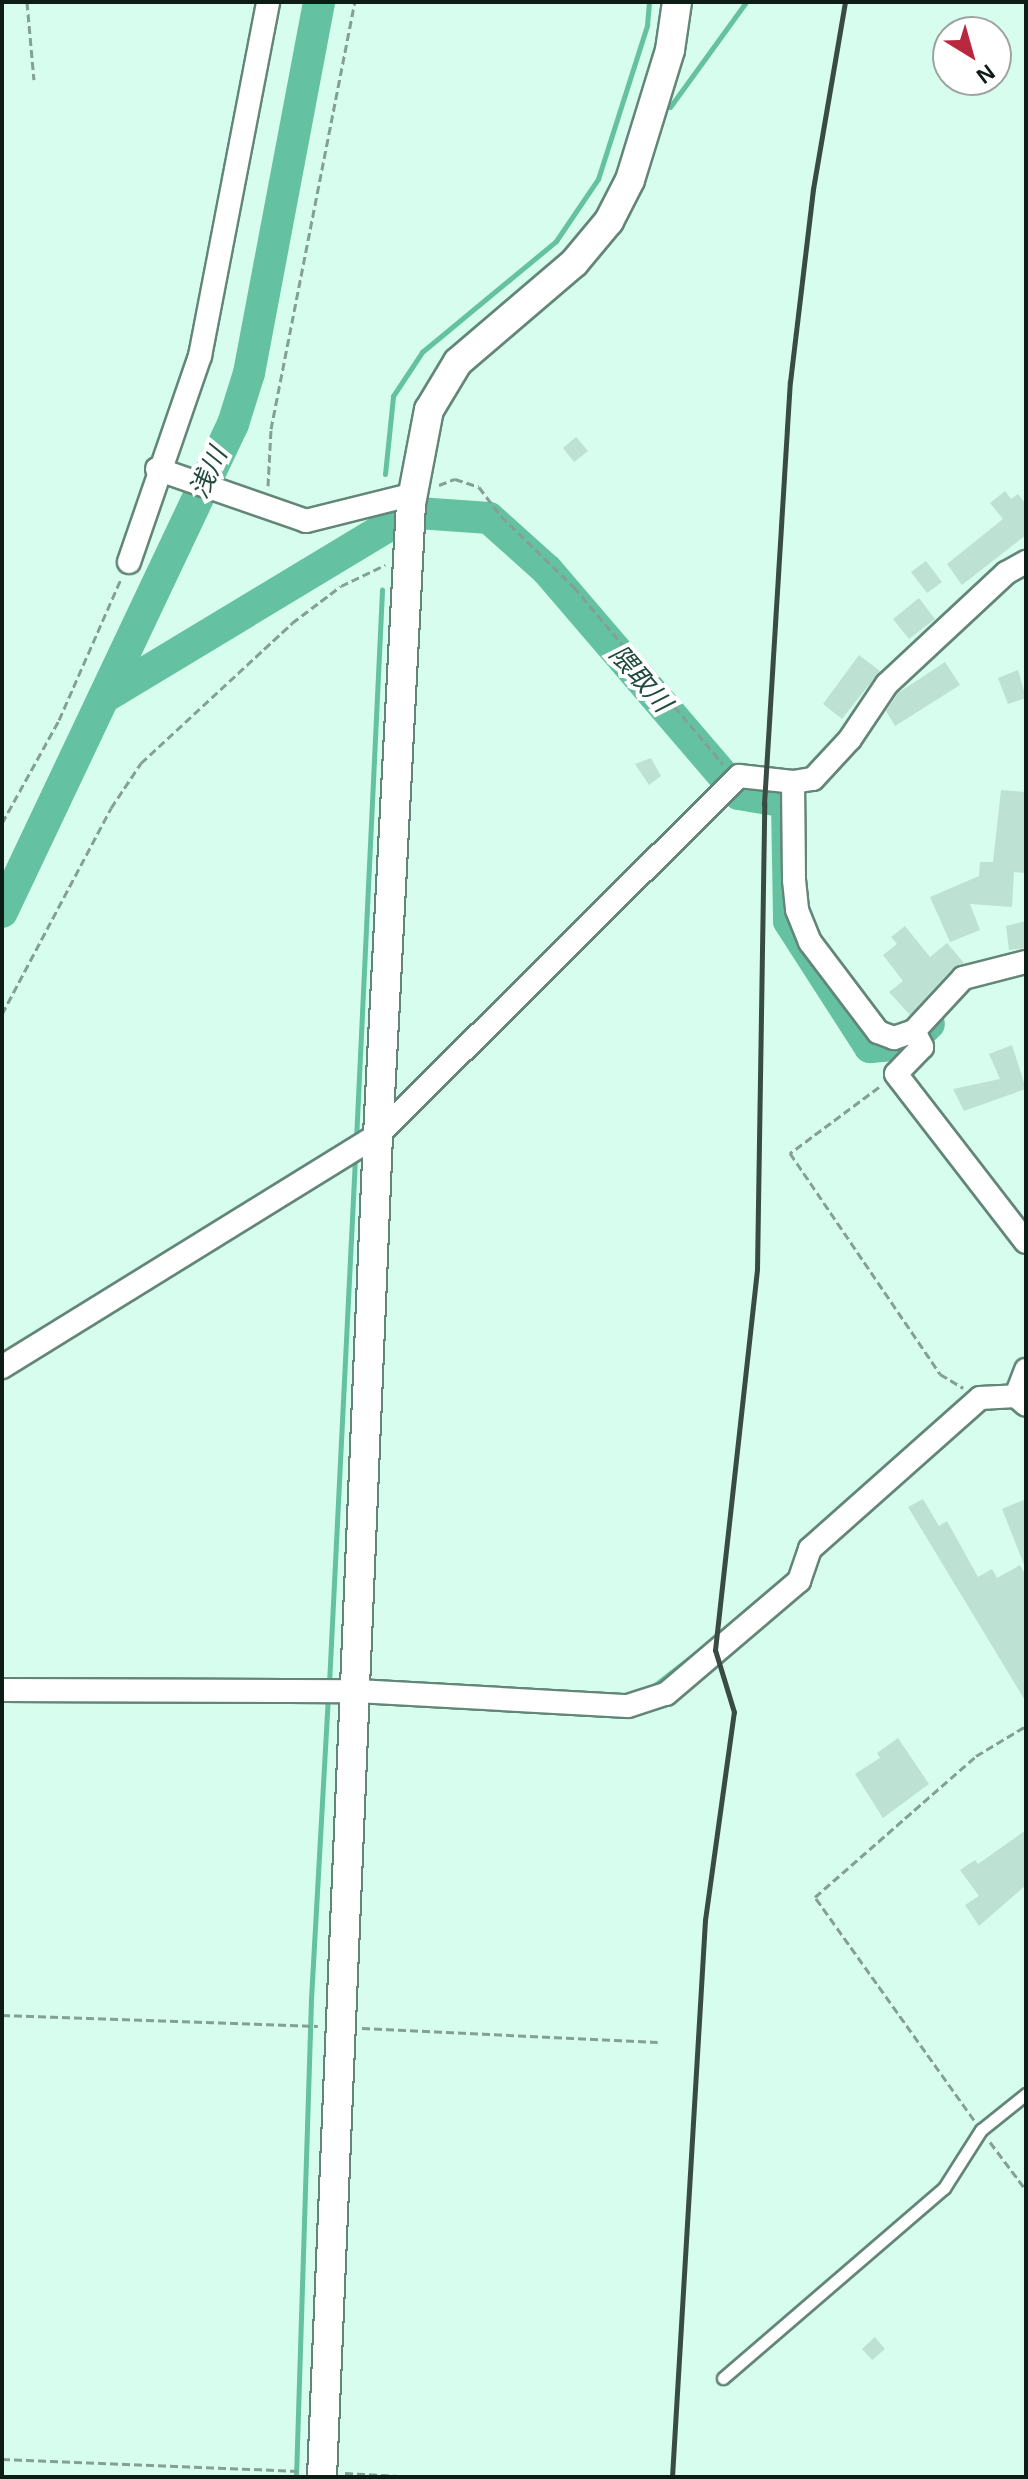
<!DOCTYPE html>
<meta charset="utf-8">
<style>
body{margin:0}
#map{position:relative;width:1028px;height:2479px;overflow:hidden;background:#d6fded;font-family:Helvetica,"Noto Sans JP",sans-serif}
div>[style]{position:absolute}
[style*='--x']{left:calc(var(--x)*1px);top:calc(var(--y)*1px);width:calc(var(--w)*1px);rotate:calc(var(--a)*1deg)}
.stream>*{height:5px;margin:-2.5px;padding:0 2.5px;transform-origin:2.5px;border-radius:2.5px;background:#64c1a1}
.river>*{height:32px;margin:-16px;padding:0 16px;transform-origin:16px;border-radius:16px;background:#64c1a1}
.building>*{inset:0;background:#bde2d3}
.path>*{height:3px;margin-top:-1.5px;transform-origin:0;background:repeating-linear-gradient(90deg,#83a094 0 8px,transparent 0 12px)}
.roads{filter:drop-shadow(2px 0 #638678) drop-shadow(-2px 0 #638678) drop-shadow(0 2px #638678) drop-shadow(0 -2px #638678)}
.service>*{height:11px;margin:-5.5px;padding:0 5.5px;transform-origin:5.5px;border-radius:5.5px;background:#fff}
.minor>*{height:22px;margin:-11px;padding:0 11px;transform-origin:11px;border-radius:11px;background:#fff}
.tertiary>*{height:28px;margin:-14px;padding:0 14px;transform-origin:14px;border-radius:14px;background:#fff}
.rail>*{height:5px;margin:-2.5px;padding:0 2.5px;transform-origin:2.5px;border-radius:2.5px;background:#384c43}
span{translate:-50% -50%;white-space:nowrap;text-align:center;line-height:1.15;-webkit-text-stroke:8px #fff;paint-order:stroke}
.water-label{font-size:26px;color:#224b3d;font-style:italic}
.frame{position:absolute;inset:0;border:4px solid #0e1c16;pointer-events:none}
.north{position:absolute;left:932px;top:16px;width:80px;height:80px;box-sizing:border-box;background:#fff;border:2px solid #9fa4a2;border-radius:50%;rotate:143deg;font-size:22px;font-weight:700;line-height:32px;text-align:center;color:#0e1c16}
.north::after{content:'';display:block;margin:auto;width:28px;height:36px;background:#ba283f;clip-path:polygon(50% 0,100% 100%,50% 72%,0 100%)}
</style>
<div id="map">
<div class="stream">
<div style="--x:670;--y:107;--w:130;--a:-54.1"></div>
<div style="--x:385;--y:474;--w:78;--a:-84.1"></div>
<div style="--x:393;--y:396;--w:53;--a:-56.6"></div>
<div style="--x:422;--y:352;--w:174;--a:-39.6"></div>
<div style="--x:556;--y:241;--w:75;--a:-55.9"></div>
<div style="--x:598;--y:179;--w:162;--a:-72.3"></div>
<div style="--x:647;--y:25;--w:23;--a:-85"></div>
<div style="--x:356;--y:1140;--w:551;--a:-87.29"></div>
<div style="--x:329;--y:1684;--w:527;--a:-87.17"></div>
<div style="--x:655;--y:1685;--w:81;--a:-38"></div>
<div style="--x:296;--y:2477;--w:478;--a:-88.2"></div>
<div style="--x:311;--y:1999;--w:301;--a:-86.8"></div>
</div>
<div class="river">
<div style="--x:108;--y:695;--w:339;--a:-31.1"></div>
<div style="--x:398;--y:520;--w:21;--a:-19"></div>
<div style="--x:418;--y:513;--w:71;--a:4"></div>
<div style="--x:489;--y:518;--w:78;--a:41.9"></div>
<div style="--x:547;--y:570;--w:295;--a:49.4"></div>
<div style="--x:739;--y:794;--w:49;--a:9.5"></div>
<div style="--x:787;--y:802;--w:119;--a:89"></div>
<div style="--x:789;--y:921;--w:150;--a:57.3"></div>
<div style="--x:870;--y:1047;--w:38;--a:-5"></div>
<div style="--x:908;--y:1044;--w:29;--a:-44"></div>
<div style="--x:2;--y:912;--w:540;--a:-64.67"></div>
<div style="--x:233;--y:424;--w:53;--a:-72.6"></div>
<div style="--x:249;--y:373;--w:378;--a:-79.3"></div>
</div>
<div class="building">
<div style="clip-path:polygon(576px 437px,588px 451px,574px 462px,563px 448px)"></div>
<div style="clip-path:polygon(1005px 491px,1011px 499px,1018px 494px,1026px 504px,1026px 535px,962px 585px,947px 564px,1003px 519px,990px 503px)"></div>
<div style="clip-path:polygon(926px 561px,942px 582px,927px 593px,911px 572px)"></div>
<div style="clip-path:polygon(919px 598px,935px 619px,909px 639px,893px 619px)"></div>
<div style="clip-path:polygon(859px 655px,880px 671px,842px 719px,823px 704px)"></div>
<div style="clip-path:polygon(945px 662px,960px 685px,895px 726px,886px 711px,898px 693px)"></div>
<div style="clip-path:polygon(1018px 670px,1026px 698px,1008px 704px,998px 678px)"></div>
<div style="clip-path:polygon(651px 758px,661px 776px,649px 785px,635px 764px)"></div>
<div style="clip-path:polygon(1001px 790px,1026px 792px,1026px 873px,1014px 872px,1012px 907px,970px 904px,980px 930px,950px 942px,930px 897px,979px 876px,980px 862px,993px 862px)"></div>
<div style="clip-path:polygon(1026px 921px,1026px 948px,1009px 950px,1006px 926px)"></div>
<div style="clip-path:polygon(905px 926px,930px 957px,947px 943px,964px 963px,953px 968px,910px 1015px,889px 992px,903px 981px,883px 955px,897px 944px,891px 937px)"></div>
<div style="clip-path:polygon(1012px 1045px,1026px 1089px,964px 1111px,953px 1089px,1000px 1079px,989px 1054px)"></div>
<div style="clip-path:polygon(923px 1499px,939px 1526px,947px 1521px,978px 1577px,992px 1569px,997px 1578px,1020px 1565px,1026px 1576px,1026px 1702px,908px 1507px)"></div>
<div style="clip-path:polygon(1026px 1499px,1026px 1566px,1025px 1567px,1002px 1509px)"></div>
<div style="clip-path:polygon(898px 1738px,929px 1784px,883px 1818px,855px 1774px,880px 1758px,877px 1753px)"></div>
<div style="clip-path:polygon(1026px 1830px,1026px 1885px,979px 1926px,965px 1905px,979px 1896px,960px 1870px,975px 1860px,978px 1864px)"></div>
<div style="clip-path:polygon(875px 2337px,885px 2349px,872px 2360px,862px 2349px)"></div>
</div>
<div class="path">
<div style="--x:27;--y:2;--w:78;--a:84.9"></div>
<div style="--x:439;--y:485;--w:17;--a:-21"></div>
<div style="--x:455;--y:479;--w:25;--a:18"></div>
<div style="--x:479;--y:487;--w:36;--a:53"></div>
<div style="--x:501;--y:516;--w:102;--a:44.2"></div>
<div style="--x:574;--y:587;--w:231;--a:49.9"></div>
<div style="--x:268;--y:486;--w:57;--a:-87"></div>
<div style="--x:271;--y:429;--w:435;--a:-78.9"></div>
<div style="--x:2;--y:823;--w:118;--a:-61"></div>
<div style="--x:59;--y:720;--w:154;--a:-66.3"></div>
<div style="--x:2;--y:1014;--w:233;--a:-62.1"></div>
<div style="--x:111;--y:808;--w:54;--a:-56.3"></div>
<div style="--x:141;--y:763;--w:206;--a:-42.8"></div>
<div style="--x:292;--y:623;--w:61;--a:-37.1"></div>
<div style="--x:341;--y:586;--w:49;--a:-25.5"></div>
<div style="--x:879;--y:1087;--w:111;--a:143.4"></div>
<div style="--x:790;--y:1153;--w:267;--a:55.8"></div>
<div style="--x:940;--y:1374;--w:27;--a:31"></div>
<div style="--x:2;--y:2015;--w:316;--a:2"></div>
<div style="--x:362;--y:2028;--w:296;--a:2.7"></div>
<div style="--x:974;--y:2120;--w:274;--a:-125.5"></div>
<div style="--x:815;--y:1897;--w:214;--a:-41.2"></div>
<div style="--x:976;--y:1756;--w:58;--a:-31"></div>
<div style="--x:990;--y:2142;--w:60;--a:53.1"></div>
<div style="--x:2;--y:2459;--w:296;--a:2.3"></div>
<div style="--x:345;--y:2473;--w:72;--a:3.2"></div>
</div>
<div class="roads">
<div class="service">
<div style="--x:723;--y:2378;--w:291;--a:-40.7"></div>
<div style="--x:944;--y:2188;--w:69;--a:-57.5"></div>
<div style="--x:981;--y:2130;--w:58;--a:-38.7"></div>
</div>
<div class="minor">
<div style="--x:157;--y:469;--w:158;--a:19.2"></div>
<div style="--x:306;--y:521;--w:111;--a:-14"></div>
<div style="--x:129;--y:562;--w:218;--a:-71"></div>
<div style="--x:200;--y:356;--w:360;--a:-79.1"></div>
<div style="--x:793;--y:782;--w:98;--a:89.4"></div>
<div style="--x:794;--y:880;--w:30;--a:84"></div>
<div style="--x:797;--y:910;--w:35;--a:68"></div>
<div style="--x:810;--y:942;--w:113;--a:52.9"></div>
<div style="--x:878;--y:1032;--w:17;--a:21"></div>
<div style="--x:894;--y:1038;--w:21;--a:-19"></div>
<div style="--x:914;--y:1031;--w:18;--a:63"></div>
<div style="--x:922;--y:1047;--w:37;--a:134"></div>
<div style="--x:896;--y:1074;--w:212;--a:52.3"></div>
<div style="--x:914;--y:1031;--w:72;--a:-47.2"></div>
<div style="--x:963;--y:978;--w:65;--a:-14.3"></div>
<div style="--x:2;--y:1367;--w:442;--a:-31.7"></div>
<div style="--x:378;--y:1135;--w:509;--a:-44.84"></div>
<div style="--x:739;--y:776;--w:54;--a:6.3"></div>
<div style="--x:793;--y:782;--w:20;--a:-9"></div>
<div style="--x:813;--y:779;--w:54;--a:-47.2"></div>
<div style="--x:850;--y:739;--w:66;--a:-56.1"></div>
<div style="--x:887;--y:684;--w:163;--a:-43"></div>
<div style="--x:1006;--y:573;--w:23;--a:-29"></div>
<div style="--x:1016;--y:1396;--w:28;--a:-69"></div>
<div style="--x:2;--y:1690;--w:355;--a:0.2"></div>
<div style="--x:357;--y:1691;--w:271;--a:3.2"></div>
<div style="--x:628;--y:1706;--w:40;--a:-18"></div>
<div style="--x:666;--y:1694;--w:175;--a:-40.4"></div>
<div style="--x:799;--y:1581;--w:34;--a:-71"></div>
<div style="--x:810;--y:1549;--w:227;--a:-41.6"></div>
<div style="--x:980;--y:1398;--w:36;--a:-3"></div>
<div style="--x:1016;--y:1396;--w:13;--a:42"></div>
</div>
<div class="tertiary">
<div style="--x:322;--y:2477;--w:1343;--a:-87.61"></div>
<div style="--x:378;--y:1135;--w:632;--a:-87.01"></div>
<div style="--x:411;--y:504;--w:96;--a:-79.2"></div>
<div style="--x:429;--y:410;--w:56;--a:-58.9"></div>
<div style="--x:458;--y:362;--w:153;--a:-40.5"></div>
<div style="--x:574;--y:263;--w:55;--a:-50.2"></div>
<div style="--x:609;--y:221;--w:46;--a:-62.9"></div>
<div style="--x:630;--y:180;--w:136;--a:-72.9"></div>
<div style="--x:670;--y:50;--w:49;--a:-81.7"></div>
</div>
</div>
<div class="rail">
<div style="--x:672;--y:2477;--w:558;--a:-86.61"></div>
<div style="--x:705;--y:1920;--w:210;--a:-82.1"></div>
<div style="--x:734;--y:1712;--w:65;--a:-107"></div>
<div style="--x:715;--y:1650;--w:383;--a:-83.7"></div>
<div style="--x:757;--y:1269;--w:465;--a:-89.1"></div>
<div style="--x:764;--y:804;--w:423;--a:-86.5"></div>
<div style="--x:790;--y:382;--w:194;--a:-83.2"></div>
<div style="--x:813;--y:189;--w:190;--a:-80.3"></div>
</div>
<div class="water-label">
<span style="left:209px;top:473px;rotate:-65deg">浅川</span>
<span style="left:640px;top:679px;rotate:49deg">隈取川</span>
</div>
<div class="frame"></div>
<div class="north">N</div>
</div>
